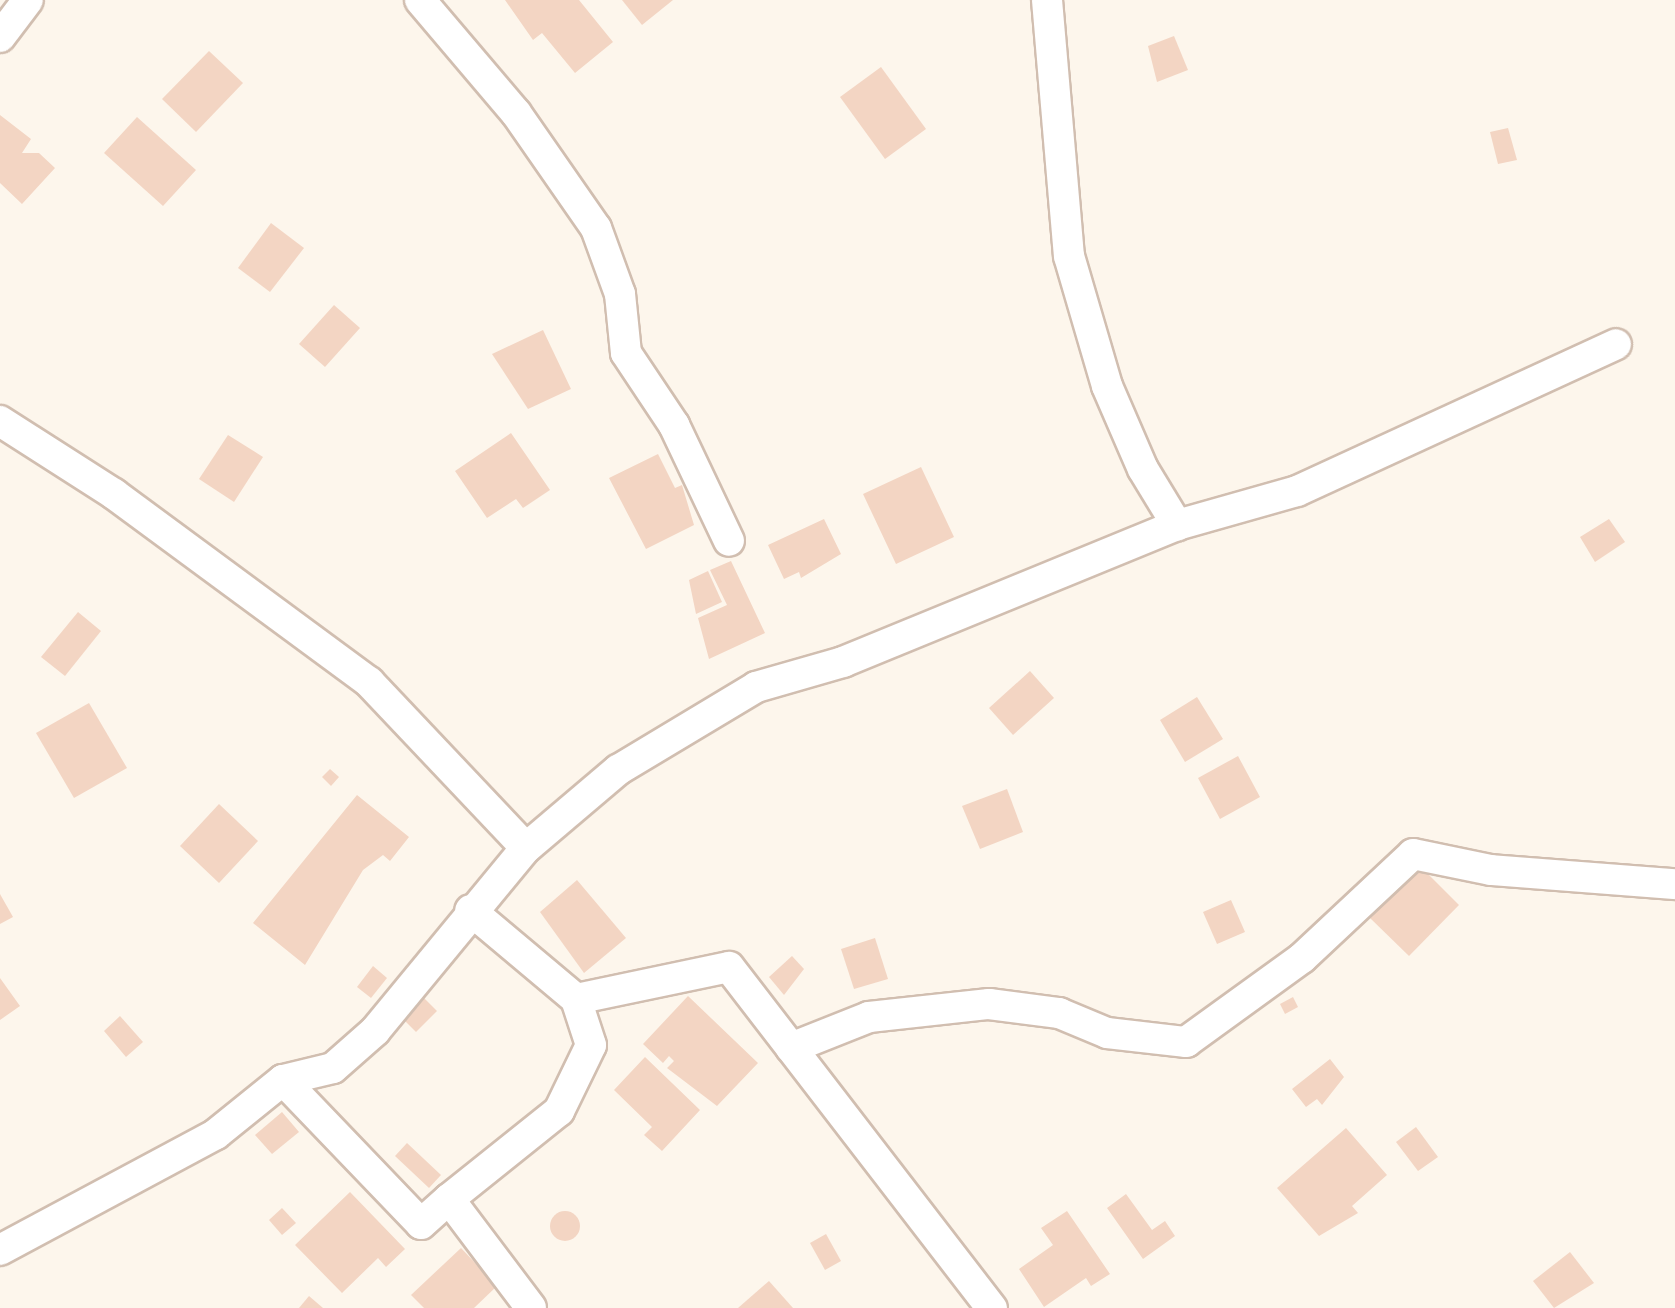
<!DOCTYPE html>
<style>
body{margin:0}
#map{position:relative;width:1675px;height:1308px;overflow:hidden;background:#fdf6ec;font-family:"Archivo Narrow",sans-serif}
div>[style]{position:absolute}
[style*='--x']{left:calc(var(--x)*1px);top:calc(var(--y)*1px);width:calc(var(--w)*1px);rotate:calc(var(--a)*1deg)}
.building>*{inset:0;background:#f3d5c3}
.round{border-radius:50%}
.roads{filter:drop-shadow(2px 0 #d1beb0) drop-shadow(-2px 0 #d1beb0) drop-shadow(0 2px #d1beb0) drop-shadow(0 -2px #d1beb0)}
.minor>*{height:30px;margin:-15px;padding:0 15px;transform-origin:15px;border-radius:15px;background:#fff}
span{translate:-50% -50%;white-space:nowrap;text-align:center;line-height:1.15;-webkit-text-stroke:7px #fffaf3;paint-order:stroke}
</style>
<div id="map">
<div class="building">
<div style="clip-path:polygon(505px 0,579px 0,613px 42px,575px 73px,542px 33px,533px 40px)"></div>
<div style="clip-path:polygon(622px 0,673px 0,642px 25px)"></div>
<div style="clip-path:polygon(1174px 36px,1188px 70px,1157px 82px,1148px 46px)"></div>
<div style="clip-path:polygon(209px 51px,243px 83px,196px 132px,162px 99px)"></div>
<div style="clip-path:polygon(881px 67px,926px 129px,885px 159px,840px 97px)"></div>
<div style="clip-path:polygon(0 115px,31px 139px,22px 153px,39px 153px,55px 168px,22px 204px,0 183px)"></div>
<div style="clip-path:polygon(137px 117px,196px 170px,163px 206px,104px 153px)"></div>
<div style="clip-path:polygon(1508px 128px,1517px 160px,1498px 164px,1490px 132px)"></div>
<div style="clip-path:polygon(271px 223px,304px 248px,270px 292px,238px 268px)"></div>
<div style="clip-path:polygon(334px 305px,360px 328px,325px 367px,299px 344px)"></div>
<div style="clip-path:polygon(543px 330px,571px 389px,528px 409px,492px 354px)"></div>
<div style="clip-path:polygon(511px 433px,550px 490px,523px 508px,516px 499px,487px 518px,455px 471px)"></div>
<div style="clip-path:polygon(228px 435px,263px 457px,234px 502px,199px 479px)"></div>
<div style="clip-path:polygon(658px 454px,675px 488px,682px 485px,694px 525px,646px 549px,609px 478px)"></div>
<div style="clip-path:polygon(921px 467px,954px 537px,896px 564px,863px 494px)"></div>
<div style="clip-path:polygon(824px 519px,841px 554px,801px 578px,799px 572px,784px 579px,768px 545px)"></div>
<div style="clip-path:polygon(1609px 519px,1625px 542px,1595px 562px,1580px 537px)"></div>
<div style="clip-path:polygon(731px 561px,765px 633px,709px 659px,698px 618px,727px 605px,710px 570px)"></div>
<div style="clip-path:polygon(708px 571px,722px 602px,696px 614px,689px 580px)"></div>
<div style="clip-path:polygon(78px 612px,101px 631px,65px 676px,41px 657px)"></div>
<div style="clip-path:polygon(1030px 671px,1054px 698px,1013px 735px,989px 708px)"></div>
<div style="clip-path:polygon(1197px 697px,1223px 739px,1185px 762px,1160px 720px)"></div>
<div style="clip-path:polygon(89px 703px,127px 768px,74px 798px,36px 733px)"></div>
<div style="clip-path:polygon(1238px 756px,1260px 797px,1220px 819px,1198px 778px)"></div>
<div style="clip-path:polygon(330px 769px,339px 777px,331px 786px,322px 777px)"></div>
<div style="clip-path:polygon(1007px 789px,1023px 832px,980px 849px,962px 806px)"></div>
<div style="clip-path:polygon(357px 795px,409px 837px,390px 861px,383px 855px,363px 870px,305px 965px,253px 923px)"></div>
<div style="clip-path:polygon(219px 804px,258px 841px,219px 883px,180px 846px)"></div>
<div style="clip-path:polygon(1421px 867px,1459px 905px,1409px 956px,1370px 918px)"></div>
<div style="clip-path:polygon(577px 880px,626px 938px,584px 973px,540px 912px)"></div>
<div style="clip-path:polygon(0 894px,13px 917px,0 924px)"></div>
<div style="clip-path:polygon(1231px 900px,1245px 932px,1217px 944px,1203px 912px)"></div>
<div style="clip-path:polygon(875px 938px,888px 979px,854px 989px,841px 949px)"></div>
<div style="clip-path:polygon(792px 956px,804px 969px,784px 995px,769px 977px)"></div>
<div style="clip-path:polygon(373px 966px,387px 978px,371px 998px,357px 987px)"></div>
<div style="clip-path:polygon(0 978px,20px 1006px,0 1020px)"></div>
<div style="clip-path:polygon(422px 996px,437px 1011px,416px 1032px,401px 1017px)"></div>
<div style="clip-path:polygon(688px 996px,758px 1063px,717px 1106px,667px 1068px,674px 1061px,669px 1056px,663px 1063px,643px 1044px)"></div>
<div style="clip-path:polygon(1293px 997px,1298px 1007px,1285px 1014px,1280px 1004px)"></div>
<div style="clip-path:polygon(120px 1016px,143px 1042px,126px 1057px,104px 1031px)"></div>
<div style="clip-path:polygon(645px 1057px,700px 1110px,662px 1151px,644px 1135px,652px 1127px,614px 1090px)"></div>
<div style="clip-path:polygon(1330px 1059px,1344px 1077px,1322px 1105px,1317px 1099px,1306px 1107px,1292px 1089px)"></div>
<div style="clip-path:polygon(282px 1112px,299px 1132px,272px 1154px,255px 1135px)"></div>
<div style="clip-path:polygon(1416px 1127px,1438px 1157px,1418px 1171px,1396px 1142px)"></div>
<div style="clip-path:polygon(1346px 1128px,1387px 1175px,1352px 1206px,1358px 1213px,1319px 1236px,1277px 1188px)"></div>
<div style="clip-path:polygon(407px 1143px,441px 1175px,429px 1188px,395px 1156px)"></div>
<div style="clip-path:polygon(350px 1192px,405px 1249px,386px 1267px,378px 1258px,342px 1293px,295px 1245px)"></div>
<div style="clip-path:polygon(1126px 1194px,1152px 1230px,1165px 1221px,1175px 1236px,1143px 1259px,1107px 1208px)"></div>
<div style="clip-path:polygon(282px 1208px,296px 1223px,282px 1235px,269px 1220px)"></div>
<div style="clip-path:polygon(1067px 1211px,1110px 1274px,1091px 1286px,1086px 1278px,1044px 1307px,1019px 1269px,1053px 1245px,1041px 1228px)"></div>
<div class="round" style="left:550px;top:1211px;width:30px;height:30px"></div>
<div style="clip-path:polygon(826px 1234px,841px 1261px,825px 1270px,810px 1243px)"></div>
<div style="clip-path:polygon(461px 1248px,497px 1286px,474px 1308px,424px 1308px,411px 1295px)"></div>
<div style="clip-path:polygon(1570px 1252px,1594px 1283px,1554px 1308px,1533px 1281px)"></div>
<div style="clip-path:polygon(769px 1281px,793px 1308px,738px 1308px)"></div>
<div style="clip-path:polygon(309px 1296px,323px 1308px,299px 1308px)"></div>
</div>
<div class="roads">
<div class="minor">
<div style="--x:420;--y:0;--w:148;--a:49.7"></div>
<div style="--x:516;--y:113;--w:140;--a:55.2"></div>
<div style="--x:596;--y:228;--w:70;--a:70"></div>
<div style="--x:620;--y:294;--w:59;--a:84.2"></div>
<div style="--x:626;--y:353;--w:87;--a:56.3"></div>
<div style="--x:674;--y:425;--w:128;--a:64.6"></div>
<div style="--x:1047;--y:0;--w:257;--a:85.1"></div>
<div style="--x:1069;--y:256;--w:135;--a:73.7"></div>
<div style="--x:1107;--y:386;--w:90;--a:66.6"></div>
<div style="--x:1143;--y:469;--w:66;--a:58.7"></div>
<div style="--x:0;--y:37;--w:46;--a:-52.9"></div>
<div style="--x:0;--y:421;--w:135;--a:32.6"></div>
<div style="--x:114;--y:494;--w:317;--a:36.4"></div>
<div style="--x:369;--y:682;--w:228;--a:46.6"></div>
<div style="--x:576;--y:999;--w:156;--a:-11.8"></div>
<div style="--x:729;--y:967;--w:431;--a:52.4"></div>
<div style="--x:791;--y:1048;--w:84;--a:-21.7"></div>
<div style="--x:869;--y:1017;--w:121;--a:-6.2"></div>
<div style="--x:989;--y:1004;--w:71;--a:7.3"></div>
<div style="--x:1059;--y:1013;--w:52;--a:22.6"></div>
<div style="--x:1107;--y:1033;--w:80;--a:6.5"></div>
<div style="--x:1186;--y:1042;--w:143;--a:-35.9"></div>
<div style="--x:1302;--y:958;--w:152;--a:-43.1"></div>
<div style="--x:1413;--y:854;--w:80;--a:11.6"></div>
<div style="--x:1491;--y:870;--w:185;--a:4.4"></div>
<div style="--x:283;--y:1080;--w:199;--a:46.2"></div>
<div style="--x:421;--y:1224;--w:38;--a:-42"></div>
<div style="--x:449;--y:1199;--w:136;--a:53"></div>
<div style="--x:449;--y:1199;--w:141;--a:-38.7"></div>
<div style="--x:559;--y:1111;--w:73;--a:-64.1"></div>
<div style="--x:591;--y:1045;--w:48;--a:-108.1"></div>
<div style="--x:576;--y:999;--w:138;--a:-140"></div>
<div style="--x:0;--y:1250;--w:245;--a:-28.2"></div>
<div style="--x:216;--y:1134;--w:86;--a:-38.9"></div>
<div style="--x:283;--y:1080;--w:51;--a:-13.5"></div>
<div style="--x:333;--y:1068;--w:56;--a:-41.4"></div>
<div style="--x:375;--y:1031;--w:237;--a:-50.5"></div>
<div style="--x:526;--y:848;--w:121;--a:-40.3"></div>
<div style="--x:618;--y:770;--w:161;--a:-31"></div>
<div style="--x:756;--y:687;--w:91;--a:-16"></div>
<div style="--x:843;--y:662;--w:361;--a:-22.3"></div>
<div style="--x:1177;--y:525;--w:125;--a:-15.8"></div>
<div style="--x:1297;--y:491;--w:351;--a:-24.7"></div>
</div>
</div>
</div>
